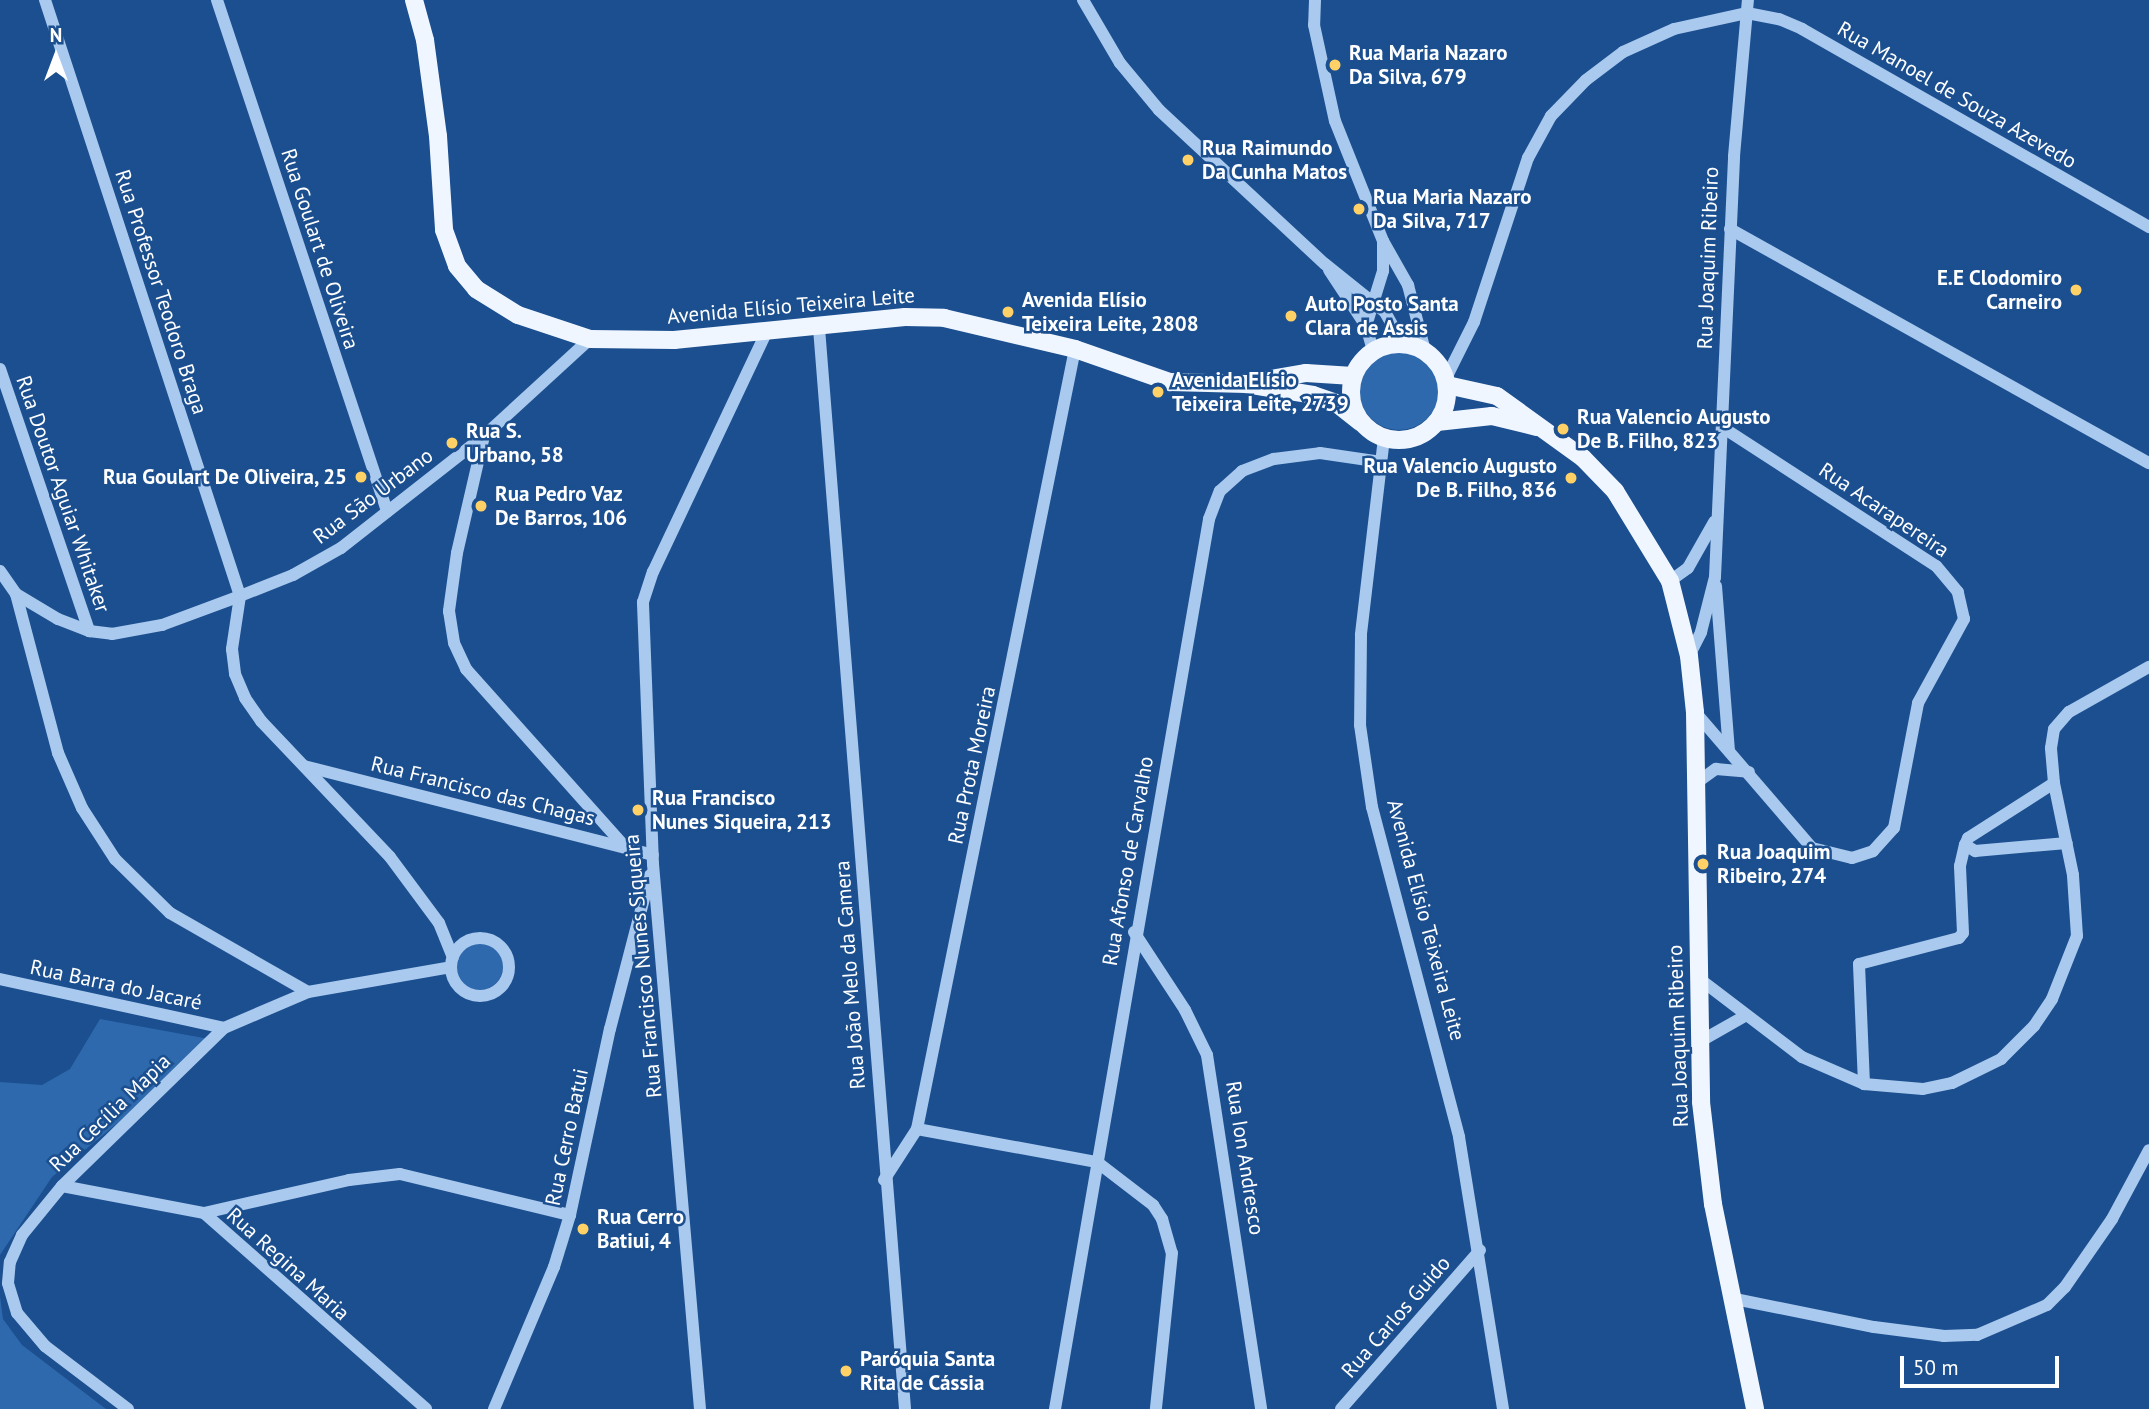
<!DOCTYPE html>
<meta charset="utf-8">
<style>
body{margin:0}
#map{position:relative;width:2149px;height:1409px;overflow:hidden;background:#1b4f8f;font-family:"PT Sans",sans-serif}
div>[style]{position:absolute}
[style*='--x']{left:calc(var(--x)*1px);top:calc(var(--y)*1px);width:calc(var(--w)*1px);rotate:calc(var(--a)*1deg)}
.green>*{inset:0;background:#2e69ad}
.round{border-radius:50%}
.minor>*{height:12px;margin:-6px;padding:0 6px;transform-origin:6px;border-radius:6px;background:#a9c9ee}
.minor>.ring{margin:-6px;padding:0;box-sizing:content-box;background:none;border:12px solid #a9c9ee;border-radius:50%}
.major>*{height:18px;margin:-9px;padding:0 9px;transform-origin:9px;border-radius:9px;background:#f0f6ff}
.major>.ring{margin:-9px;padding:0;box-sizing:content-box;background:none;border:18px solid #f0f6ff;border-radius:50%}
.dots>*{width:19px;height:19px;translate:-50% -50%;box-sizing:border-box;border:4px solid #1b4f8f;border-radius:50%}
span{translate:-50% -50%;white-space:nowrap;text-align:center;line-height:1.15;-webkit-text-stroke:5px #1b4f8f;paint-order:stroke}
.poi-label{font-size:21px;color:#fff;font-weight:700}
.left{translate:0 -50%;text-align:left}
.right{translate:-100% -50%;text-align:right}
.street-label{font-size:21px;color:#fff}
.north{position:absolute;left:21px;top:21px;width:70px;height:70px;-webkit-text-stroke:5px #1b4f8f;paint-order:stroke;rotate:0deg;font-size:19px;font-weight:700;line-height:28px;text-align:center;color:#fff}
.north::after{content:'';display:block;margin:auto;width:24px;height:32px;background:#fff;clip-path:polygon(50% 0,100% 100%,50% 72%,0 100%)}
.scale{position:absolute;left:1900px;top:1356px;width:159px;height:32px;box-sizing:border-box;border:4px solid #fff;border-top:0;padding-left:9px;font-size:21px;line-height:24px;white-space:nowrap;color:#fff;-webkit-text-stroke:5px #1b4f8f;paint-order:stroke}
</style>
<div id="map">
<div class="green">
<div class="round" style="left:1359px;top:350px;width:80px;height:80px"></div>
<div class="round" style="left:455px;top:942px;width:48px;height:48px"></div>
<div style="clip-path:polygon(100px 1019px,209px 1039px,204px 1052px,52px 1177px,0 1255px,0 1082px,42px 1085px,70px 1069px)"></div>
<div style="clip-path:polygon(0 1296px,3px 1319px,22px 1345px,106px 1409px,0 1409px)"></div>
</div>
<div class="minor">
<div style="--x:45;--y:0;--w:627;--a:71.88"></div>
<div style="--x:240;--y:596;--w:54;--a:98.6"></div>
<div style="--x:232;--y:649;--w:25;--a:83"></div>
<div style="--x:235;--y:674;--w:26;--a:67"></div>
<div style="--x:245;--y:698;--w:28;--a:55"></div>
<div style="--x:261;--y:721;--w:187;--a:46.5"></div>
<div style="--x:390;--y:857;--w:82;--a:53.4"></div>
<div style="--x:439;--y:923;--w:37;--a:68"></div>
<div style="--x:217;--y:0;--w:539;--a:71.6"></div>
<div style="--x:1083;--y:0;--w:73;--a:59.6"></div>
<div style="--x:1120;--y:63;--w:61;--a:50.3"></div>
<div style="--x:1159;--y:110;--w:226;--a:42.9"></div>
<div style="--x:1325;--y:264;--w:77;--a:38.7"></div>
<div style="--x:1385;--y:312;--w:37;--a:61"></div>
<div style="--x:1315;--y:0;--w:25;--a:92"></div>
<div style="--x:1314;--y:25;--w:98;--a:77.7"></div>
<div style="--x:1335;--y:121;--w:129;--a:68.2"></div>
<div style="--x:1383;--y:241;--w:51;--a:60.4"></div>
<div style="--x:1408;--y:285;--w:68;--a:75.6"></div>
<div style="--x:1730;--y:229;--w:480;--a:29.2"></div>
<div style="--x:1329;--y:270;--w:67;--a:56.5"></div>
<div style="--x:1366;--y:326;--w:26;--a:74"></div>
<div style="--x:1366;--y:326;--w:58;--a:-72.8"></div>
<div style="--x:1383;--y:271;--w:30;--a:-90"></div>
<div style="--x:819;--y:328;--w:1084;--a:85.45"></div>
<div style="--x:0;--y:369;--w:277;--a:71.2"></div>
<div style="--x:1446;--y:378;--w:63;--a:-63.4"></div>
<div style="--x:1474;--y:322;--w:173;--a:-71.8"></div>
<div style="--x:1528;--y:158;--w:48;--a:-61.3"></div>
<div style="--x:1551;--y:116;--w:50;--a:-45.8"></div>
<div style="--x:1586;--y:80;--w:46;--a:-37.1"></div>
<div style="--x:1623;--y:52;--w:56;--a:-24.3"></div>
<div style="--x:1674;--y:29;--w:75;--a:-12.4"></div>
<div style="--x:1747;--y:13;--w:33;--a:11"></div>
<div style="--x:1779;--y:19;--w:25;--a:23"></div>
<div style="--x:1802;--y:29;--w:400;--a:29.7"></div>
<div style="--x:484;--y:436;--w:120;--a:103"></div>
<div style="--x:457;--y:553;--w:59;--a:97.9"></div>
<div style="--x:449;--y:611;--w:32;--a:81"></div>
<div style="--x:454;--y:643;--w:29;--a:65"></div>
<div style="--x:466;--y:669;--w:237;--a:48.2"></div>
<div style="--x:1384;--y:438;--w:198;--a:96.7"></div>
<div style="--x:1361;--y:635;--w:90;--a:90.6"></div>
<div style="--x:1360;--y:725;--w:83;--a:81.7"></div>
<div style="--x:1372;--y:807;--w:341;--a:75.2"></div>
<div style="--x:1459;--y:1137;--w:276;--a:80.8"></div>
<div style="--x:0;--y:571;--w:28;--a:55"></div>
<div style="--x:16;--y:594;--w:49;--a:30.8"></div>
<div style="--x:58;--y:619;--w:33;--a:21"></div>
<div style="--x:89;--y:631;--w:23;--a:7"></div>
<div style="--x:112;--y:634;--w:51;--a:-10.2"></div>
<div style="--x:162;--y:625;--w:83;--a:-20.4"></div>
<div style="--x:240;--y:596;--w:57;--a:-21.6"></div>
<div style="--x:293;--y:575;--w:55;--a:-29.4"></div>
<div style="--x:341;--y:548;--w:182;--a:-38.1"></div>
<div style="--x:484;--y:436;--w:144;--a:-42.5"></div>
<div style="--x:1670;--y:581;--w:22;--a:-36"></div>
<div style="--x:1688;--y:568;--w:53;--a:-60.5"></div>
<div style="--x:1716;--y:586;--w:165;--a:85.5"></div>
<div style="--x:16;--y:594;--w:164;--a:75.2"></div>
<div style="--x:58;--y:753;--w:60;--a:66.4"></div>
<div style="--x:82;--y:808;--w:61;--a:57.1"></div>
<div style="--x:115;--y:859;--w:77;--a:44.5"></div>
<div style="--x:170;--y:913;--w:159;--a:29.8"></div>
<div style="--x:1689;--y:656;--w:27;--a:-63"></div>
<div style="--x:1701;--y:632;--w:57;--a:-75.7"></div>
<div style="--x:1715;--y:577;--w:421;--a:-87.4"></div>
<div style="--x:1734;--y:156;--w:157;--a:-84.9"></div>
<div style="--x:1695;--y:712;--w:179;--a:49.3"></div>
<div style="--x:1812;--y:848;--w:41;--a:14"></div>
<div style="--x:1852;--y:858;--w:22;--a:-18"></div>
<div style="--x:1873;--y:851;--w:31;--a:-48"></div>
<div style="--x:1894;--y:828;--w:127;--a:-79.1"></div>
<div style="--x:1918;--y:703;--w:96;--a:-61.3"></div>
<div style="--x:1964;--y:619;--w:28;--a:-103"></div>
<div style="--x:1958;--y:592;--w:34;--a:-130"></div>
<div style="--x:1936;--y:566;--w:252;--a:-147"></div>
<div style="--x:304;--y:766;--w:360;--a:14.3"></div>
<div style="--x:2054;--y:783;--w:102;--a:147.4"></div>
<div style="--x:1968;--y:838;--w:8;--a:113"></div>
<div style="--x:1965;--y:845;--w:12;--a:31"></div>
<div style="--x:1975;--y:851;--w:92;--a:-5"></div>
<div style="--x:1695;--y:784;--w:26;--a:-36"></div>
<div style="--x:1716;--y:769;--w:33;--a:5"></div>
<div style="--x:1134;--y:932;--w:93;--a:56.8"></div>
<div style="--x:1185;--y:1010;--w:50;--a:63.9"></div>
<div style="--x:1207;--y:1055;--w:358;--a:81.3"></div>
<div class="ring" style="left:451px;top:938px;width:46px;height:46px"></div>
<div style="--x:1697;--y:977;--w:132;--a:37.3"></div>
<div style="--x:1802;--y:1057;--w:68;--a:23.5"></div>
<div style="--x:1864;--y:1084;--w:59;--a:4.8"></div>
<div style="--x:1923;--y:1089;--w:30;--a:-12"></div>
<div style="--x:1952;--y:1083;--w:55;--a:-26.1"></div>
<div style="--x:2001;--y:1059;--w:47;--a:-45"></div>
<div style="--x:2034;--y:1026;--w:32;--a:-56"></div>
<div style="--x:2052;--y:999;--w:68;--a:-68.4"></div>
<div style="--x:2077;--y:936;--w:61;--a:-93.8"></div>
<div style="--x:2073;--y:875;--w:94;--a:-101.7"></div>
<div style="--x:2054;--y:783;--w:35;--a:-95"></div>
<div style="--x:2051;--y:748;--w:19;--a:-81"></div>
<div style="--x:2054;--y:729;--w:23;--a:-49"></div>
<div style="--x:2069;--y:712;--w:92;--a:-29.4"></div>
<div style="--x:0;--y:979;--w:229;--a:12.3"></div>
<div style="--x:1699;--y:1042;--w:53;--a:-29.5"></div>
<div style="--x:1864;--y:1084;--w:120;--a:-92.4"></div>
<div style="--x:1859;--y:964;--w:103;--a:-14.6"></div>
<div style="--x:1959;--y:938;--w:6;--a:-51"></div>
<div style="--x:1963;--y:933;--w:67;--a:-92.6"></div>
<div style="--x:1960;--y:866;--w:22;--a:-77"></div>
<div style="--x:917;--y:1129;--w:183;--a:10.4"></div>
<div style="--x:1097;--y:1162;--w:71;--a:37.5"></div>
<div style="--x:1153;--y:1205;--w:17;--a:57"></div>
<div style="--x:1162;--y:1219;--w:35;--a:74"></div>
<div style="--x:1172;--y:1253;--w:157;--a:95.9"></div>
<div style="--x:884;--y:1180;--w:61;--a:-57.1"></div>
<div style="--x:917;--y:1129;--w:796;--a:-78.55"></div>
<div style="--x:62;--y:1186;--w:145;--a:10.8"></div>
<div style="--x:204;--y:1213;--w:296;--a:41.4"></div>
<div style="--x:204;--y:1213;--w:149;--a:-12.8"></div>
<div style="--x:349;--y:1180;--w:51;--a:-6.7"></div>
<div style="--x:400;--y:1174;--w:175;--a:13.6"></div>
<div style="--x:1730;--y:1298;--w:147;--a:11.4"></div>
<div style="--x:1874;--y:1327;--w:71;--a:7.3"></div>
<div style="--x:1944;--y:1336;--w:33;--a:-2"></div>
<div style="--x:1977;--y:1335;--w:76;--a:-23.2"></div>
<div style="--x:2047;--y:1305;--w:25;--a:-45"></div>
<div style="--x:2065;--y:1287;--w:83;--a:-55.3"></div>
<div style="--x:2112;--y:1219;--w:78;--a:-61.8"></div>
<div style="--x:128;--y:1409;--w:104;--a:-142.8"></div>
<div style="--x:45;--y:1346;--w:43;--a:-130.3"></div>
<div style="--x:17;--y:1313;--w:31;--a:-107"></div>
<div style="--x:8;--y:1283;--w:21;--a:-85"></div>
<div style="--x:10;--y:1262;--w:30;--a:-66"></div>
<div style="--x:22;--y:1235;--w:63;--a:-50.8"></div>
<div style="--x:62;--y:1186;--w:226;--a:-44.3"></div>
<div style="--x:224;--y:1028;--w:91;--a:-23.2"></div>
<div style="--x:308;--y:992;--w:145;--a:-9.9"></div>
<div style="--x:494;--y:1409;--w:154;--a:-67.1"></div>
<div style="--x:554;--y:1267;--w:54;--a:-72.9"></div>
<div style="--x:570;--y:1215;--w:190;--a:-77.9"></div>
<div style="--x:610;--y:1029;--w:159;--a:-75.4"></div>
<div style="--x:700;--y:1409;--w:547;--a:-94.93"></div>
<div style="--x:653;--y:864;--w:262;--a:-92.2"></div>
<div style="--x:643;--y:602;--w:32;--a:-72"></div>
<div style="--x:653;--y:572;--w:262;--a:-64.7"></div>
<div style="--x:1055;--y:1409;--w:903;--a:-80.18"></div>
<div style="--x:1209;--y:519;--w:30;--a:-69"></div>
<div style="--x:1220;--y:491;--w:30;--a:-42"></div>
<div style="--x:1242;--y:471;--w:34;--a:-21"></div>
<div style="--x:1274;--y:459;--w:46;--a:-7.4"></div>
<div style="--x:1320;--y:453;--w:62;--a:8.4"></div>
<div style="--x:1341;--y:1409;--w:211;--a:-48.8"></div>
</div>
<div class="major">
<div style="--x:414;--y:0;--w:41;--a:74.6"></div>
<div style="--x:425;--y:40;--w:97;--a:82.3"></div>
<div style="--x:438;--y:136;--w:94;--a:86.3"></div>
<div style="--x:444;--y:230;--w:38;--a:70"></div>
<div style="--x:457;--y:266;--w:30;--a:50"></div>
<div style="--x:476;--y:289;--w:49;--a:31.8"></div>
<div style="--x:518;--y:315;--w:76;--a:18.4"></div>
<div style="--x:590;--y:339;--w:84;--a:0.7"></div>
<div style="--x:674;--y:340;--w:232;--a:-5.7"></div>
<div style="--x:905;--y:317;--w:39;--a:1"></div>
<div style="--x:944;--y:318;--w:135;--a:13.3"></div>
<div style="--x:1075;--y:349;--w:101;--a:19.2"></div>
<div style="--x:1170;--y:382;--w:76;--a:1.5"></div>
<div style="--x:1246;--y:384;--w:68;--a:9.3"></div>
<div style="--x:1313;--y:395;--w:24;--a:19"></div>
<div style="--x:1336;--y:403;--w:31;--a:38"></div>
<div class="ring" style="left:1351px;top:344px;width:78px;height:78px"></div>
<div style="--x:1260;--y:381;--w:47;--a:-9.9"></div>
<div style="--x:1306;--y:373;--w:47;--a:3.7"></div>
<div style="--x:1447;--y:385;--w:51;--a:12.4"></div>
<div style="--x:1497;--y:396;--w:106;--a:35.8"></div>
<div style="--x:1583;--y:458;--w:46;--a:45.9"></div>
<div style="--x:1615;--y:491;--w:105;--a:58.6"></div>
<div style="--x:1670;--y:581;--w:77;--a:75.8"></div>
<div style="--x:1689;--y:656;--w:56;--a:83.9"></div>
<div style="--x:1695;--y:712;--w:390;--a:89.1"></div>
<div style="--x:1701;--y:1102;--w:103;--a:83.3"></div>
<div style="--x:1713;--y:1204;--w:209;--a:78.4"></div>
<div style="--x:1437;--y:422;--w:55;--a:-6.2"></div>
<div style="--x:1492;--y:416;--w:46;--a:13.7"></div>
</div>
<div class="dots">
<div style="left:1335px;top:65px;background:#ffd166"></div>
<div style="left:1188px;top:160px;background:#ffd166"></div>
<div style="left:1359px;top:209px;background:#ffd166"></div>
<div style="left:2076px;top:290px;background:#ffd166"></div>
<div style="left:1008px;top:312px;background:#ffd166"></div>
<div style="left:1291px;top:316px;background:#ffd166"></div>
<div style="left:1158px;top:392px;background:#ffd166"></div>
<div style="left:1563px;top:429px;background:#ffd166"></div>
<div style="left:452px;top:443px;background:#ffd166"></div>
<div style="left:361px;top:477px;background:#ffd166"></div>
<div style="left:1571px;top:478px;background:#ffd166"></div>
<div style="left:481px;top:506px;background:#ffd166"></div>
<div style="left:638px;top:810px;background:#ffd166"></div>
<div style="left:1703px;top:864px;background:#ffd166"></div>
<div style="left:583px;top:1229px;background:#ffd166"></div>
<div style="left:846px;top:1371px;background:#ffd166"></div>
</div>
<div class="poi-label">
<span class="left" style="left:1349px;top:65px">Rua Maria Nazaro<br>Da Silva, 679</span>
<span class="left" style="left:1202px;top:160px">Rua Raimundo<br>Da Cunha Matos</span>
<span class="left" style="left:1373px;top:209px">Rua Maria Nazaro<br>Da Silva, 717</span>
<span class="right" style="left:2062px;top:290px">E.E Clodomiro<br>Carneiro</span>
<span class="left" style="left:1022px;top:312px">Avenida Elísio<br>Teixeira Leite, 2808</span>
<span class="left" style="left:1305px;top:316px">Auto Posto Santa<br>Clara de Assis</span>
<span class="left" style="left:1172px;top:392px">Avenida Elísio<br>Teixeira Leite, 2739</span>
<span class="left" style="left:1577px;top:429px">Rua Valencio Augusto<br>De B. Filho, 823</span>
<span class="left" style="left:466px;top:443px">Rua S.<br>Urbano, 58</span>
<span class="right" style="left:1557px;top:478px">Rua Valencio Augusto<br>De B. Filho, 836</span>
<span class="right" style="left:347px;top:477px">Rua Goulart De Oliveira, 25</span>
<span class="left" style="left:495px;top:506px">Rua Pedro Vaz<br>De Barros, 106</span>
<span class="left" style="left:652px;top:810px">Rua Francisco<br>Nunes Siqueira, 213</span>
<span class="left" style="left:1717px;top:864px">Rua Joaquim<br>Ribeiro, 274</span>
<span class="left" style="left:597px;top:1229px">Rua Cerro<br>Batiui, 4</span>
<span class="left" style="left:860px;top:1371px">Paróquia Santa<br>Rita de Cássia</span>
</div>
<div class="street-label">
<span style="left:1957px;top:95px;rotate:30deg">Rua Manoel de Souza Azevedo</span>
<span style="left:320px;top:249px;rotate:72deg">Rua Goulart de Oliveira</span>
<span style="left:1708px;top:258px;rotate:-88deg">Rua Joaquim Ribeiro</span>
<span style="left:161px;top:292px;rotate:72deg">Rua Professor Teodoro Braga</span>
<span style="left:791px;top:306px;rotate:-5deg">Avenida Elísio Teixeira Leite</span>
<span style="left:63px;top:494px;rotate:71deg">Rua Doutor Aguiar Whitaker</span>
<span style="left:373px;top:496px;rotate:-37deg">Rua São Urbano</span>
<span style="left:1884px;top:510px;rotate:34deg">Rua Acarapereira</span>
<span style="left:972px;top:765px;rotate:-78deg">Rua Prota Moreira</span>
<span style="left:483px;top:791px;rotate:14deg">Rua Francisco das Chagas</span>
<span style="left:1128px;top:861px;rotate:-80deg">Rua Afonso de Carvalho</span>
<span style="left:1426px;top:920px;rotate:75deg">Avenida Elísio Teixeira Leite</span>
<span style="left:643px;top:966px;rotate:-95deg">Rua Francisco Nunes Siqueira</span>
<span style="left:850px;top:975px;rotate:-94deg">Rua João Melo da Camera</span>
<span style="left:116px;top:985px;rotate:12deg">Rua Barra do Jacaré</span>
<span style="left:1678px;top:1036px;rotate:-92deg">Rua Joaquim Ribeiro</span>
<span style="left:110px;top:1113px;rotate:-44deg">Rua Cecília Mapia</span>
<span style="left:567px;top:1137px;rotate:-78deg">Rua Cerro Batui</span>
<span style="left:1245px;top:1158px;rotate:81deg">Rua Ion Andresco</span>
<span style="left:288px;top:1264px;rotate:42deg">Rua Regina Maria</span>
<span style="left:1396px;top:1317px;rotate:-49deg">Rua Carlos Guido</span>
</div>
<div class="north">N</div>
<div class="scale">50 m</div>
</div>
